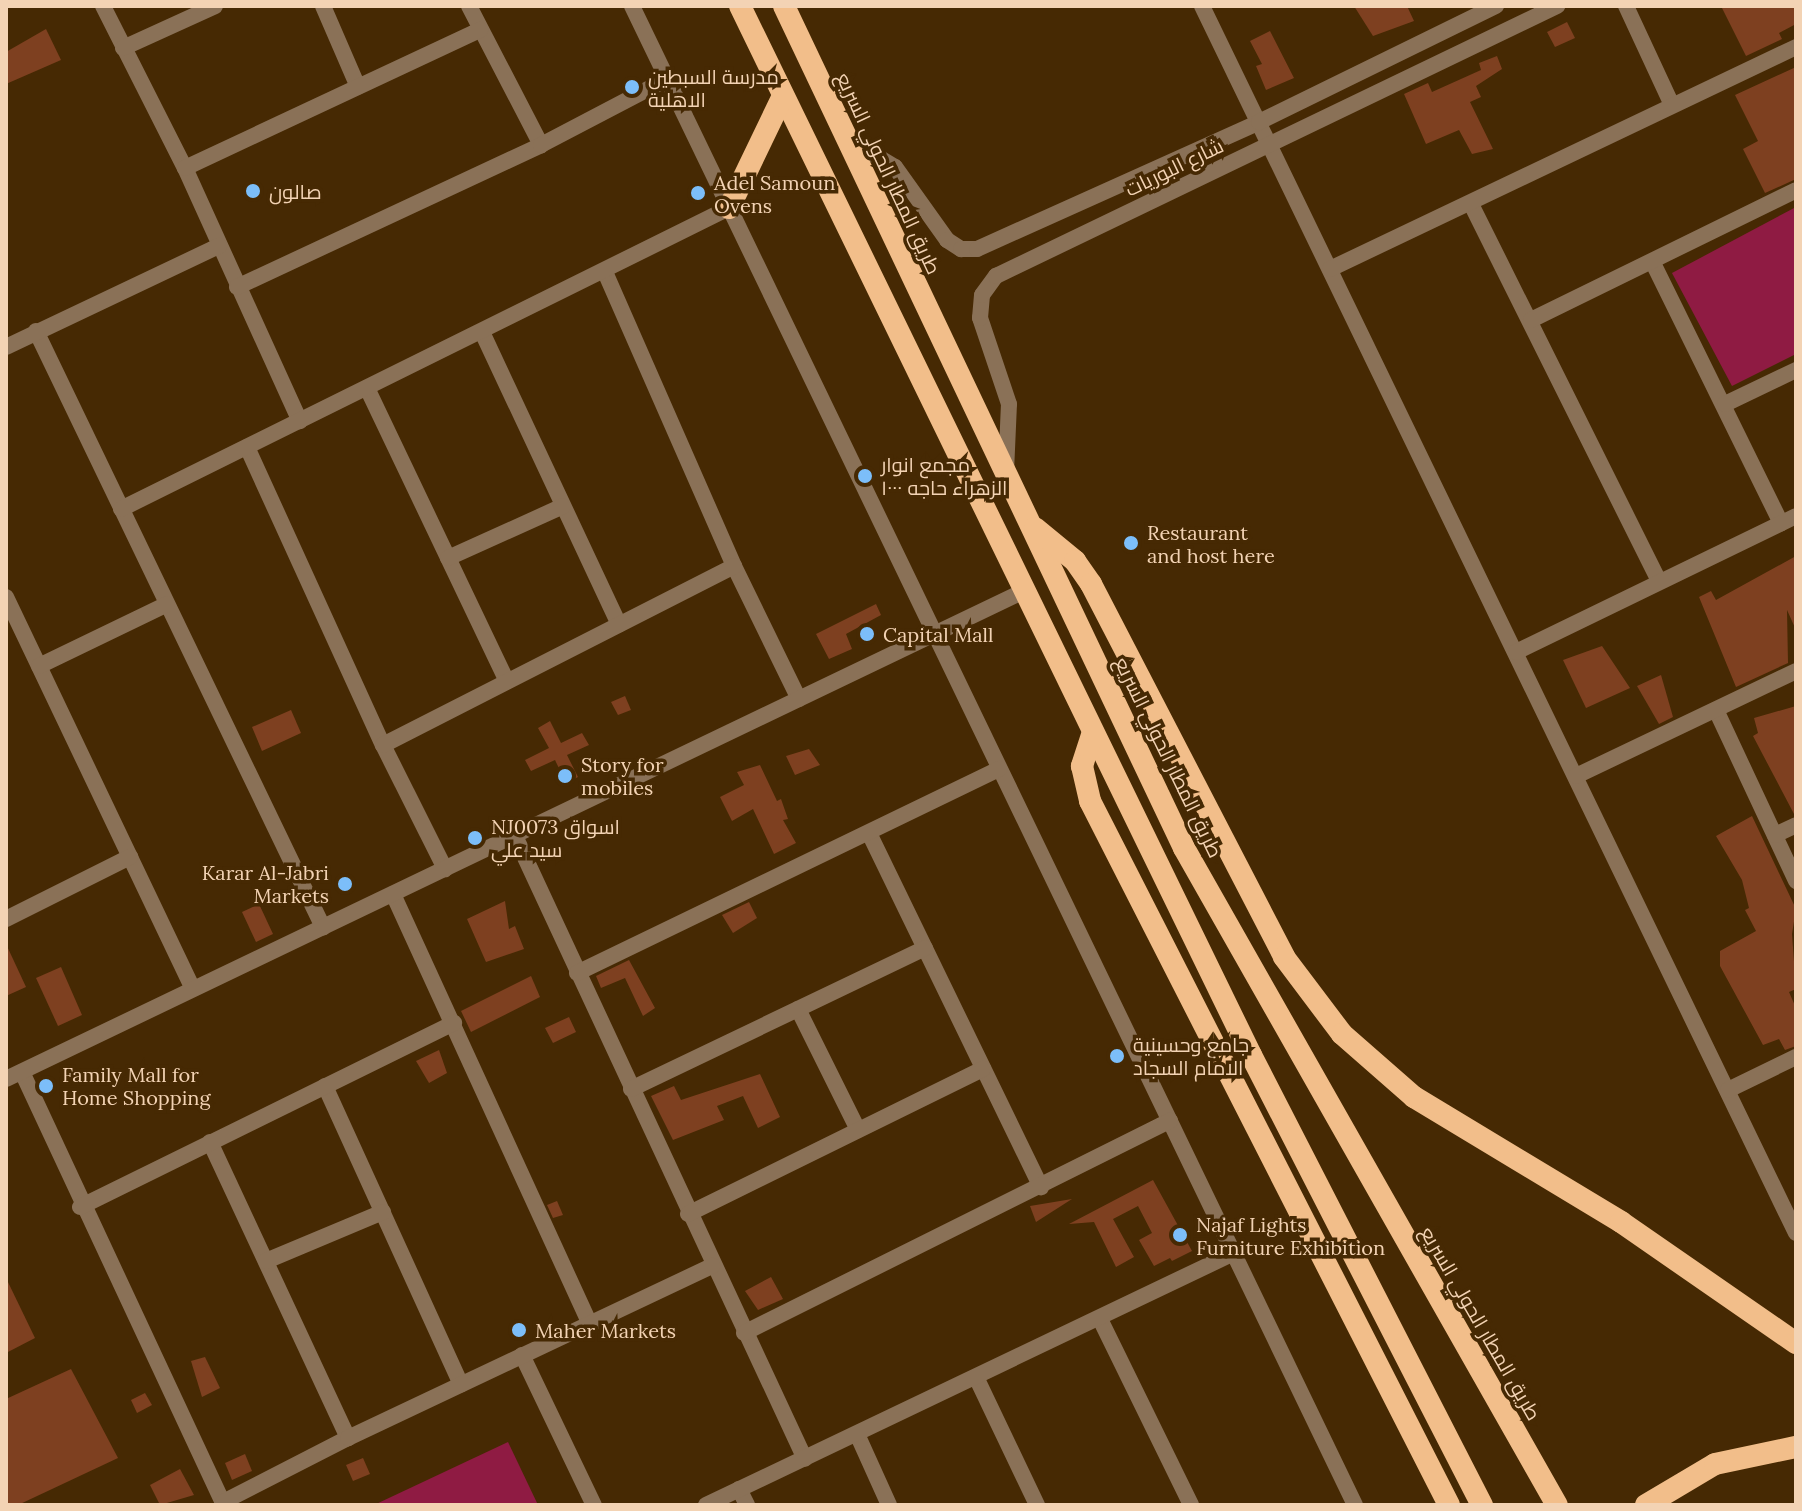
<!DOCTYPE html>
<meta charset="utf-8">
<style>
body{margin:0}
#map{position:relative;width:1802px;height:1511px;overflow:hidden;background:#462903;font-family:Lora,Cairo,serif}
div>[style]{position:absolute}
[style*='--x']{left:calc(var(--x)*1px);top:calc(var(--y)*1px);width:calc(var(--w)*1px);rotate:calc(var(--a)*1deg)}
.green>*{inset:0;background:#8f1b43}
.building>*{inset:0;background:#7e4020}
.minor>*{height:16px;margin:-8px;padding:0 8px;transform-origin:8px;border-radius:8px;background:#8a7157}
.tertiary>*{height:16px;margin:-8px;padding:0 8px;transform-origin:8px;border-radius:8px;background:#8a7157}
.trunk>*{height:22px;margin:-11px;padding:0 11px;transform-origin:11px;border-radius:11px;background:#f2be8a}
.dots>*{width:22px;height:22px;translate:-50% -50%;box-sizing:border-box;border:4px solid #462903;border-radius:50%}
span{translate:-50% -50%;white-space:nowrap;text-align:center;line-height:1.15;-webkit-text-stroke:7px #462903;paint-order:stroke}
.poi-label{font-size:20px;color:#f3d3b4}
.left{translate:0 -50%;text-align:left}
.right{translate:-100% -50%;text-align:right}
.street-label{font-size:20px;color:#f3d3b4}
.frame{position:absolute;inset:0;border:8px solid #f3d3b4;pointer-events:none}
</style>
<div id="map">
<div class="green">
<div style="clip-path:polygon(1796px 207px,1796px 354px,1732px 386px,1672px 273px)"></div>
<div style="clip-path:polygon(508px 1442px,538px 1505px,374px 1505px)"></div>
</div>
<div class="building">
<div style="clip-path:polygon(1354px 6px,1407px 6px,1414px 21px,1373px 36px)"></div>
<div style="clip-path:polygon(1721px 6px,1796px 6px,1796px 24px,1779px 33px,1782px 39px,1746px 56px)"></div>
<div style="clip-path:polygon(1567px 22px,1575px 38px,1555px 47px,1547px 32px)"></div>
<div style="clip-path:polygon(46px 29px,61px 60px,6px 84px,6px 52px)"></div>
<div style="clip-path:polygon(1270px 31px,1294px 78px,1266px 90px,1256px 66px,1262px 64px,1250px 41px)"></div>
<div style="clip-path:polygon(1497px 56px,1502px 69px,1476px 86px,1481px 97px,1470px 102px,1493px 149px,1472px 154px,1459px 130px,1426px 144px,1404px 94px,1428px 83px,1432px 92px,1481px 70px,1479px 63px)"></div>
<div style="clip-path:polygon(1796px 67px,1796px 179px,1765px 193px,1743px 149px,1758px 141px,1735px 95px)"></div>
<div style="clip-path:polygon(1796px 556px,1796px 630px,1787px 610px,1788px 663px,1736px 687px,1699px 597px,1711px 591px,1716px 600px)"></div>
<div style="clip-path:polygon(876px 604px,881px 615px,846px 634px,852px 649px,829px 659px,816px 634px)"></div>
<div style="clip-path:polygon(1602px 646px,1630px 688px,1586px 708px,1563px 660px)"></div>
<div style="clip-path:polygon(1661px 675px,1673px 717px,1659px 724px,1637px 686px)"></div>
<div style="clip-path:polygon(625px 696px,631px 710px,618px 715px,611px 702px)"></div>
<div style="clip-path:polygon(1796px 706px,1796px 814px,1794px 814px,1753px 736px,1758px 733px,1754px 718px)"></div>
<div style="clip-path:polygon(291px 710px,301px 733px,262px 751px,252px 727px)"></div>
<div style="clip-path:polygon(550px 721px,561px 743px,582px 733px,589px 745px,567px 755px,578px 777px,566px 783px,555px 760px,531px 771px,525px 760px,549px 748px,538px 728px)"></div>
<div style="clip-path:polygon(809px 749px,820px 765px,795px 775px,786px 756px)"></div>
<div style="clip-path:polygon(760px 765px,777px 801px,781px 799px,788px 819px,783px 820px,796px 843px,774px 854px,753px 809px,732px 821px,720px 797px,744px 785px,737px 772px)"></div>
<div style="clip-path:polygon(1752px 816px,1796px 909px,1792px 934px,1796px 989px,1789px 992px,1796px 1008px,1796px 1046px,1785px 1050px,1779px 1039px,1763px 1045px,1720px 966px,1720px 951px,1756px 931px,1745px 910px,1749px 908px,1742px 880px,1716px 836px)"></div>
<div style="clip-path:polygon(505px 901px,509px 929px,515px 926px,524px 949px,486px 962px,467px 919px)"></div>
<div style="clip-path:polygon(749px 902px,757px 918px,733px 933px,722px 915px)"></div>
<div style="clip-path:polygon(259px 904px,273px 934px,256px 942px,242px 912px)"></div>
<div style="clip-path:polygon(6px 944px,26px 987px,6px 996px)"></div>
<div style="clip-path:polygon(629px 960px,655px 1008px,643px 1016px,625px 978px,601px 988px,596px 976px)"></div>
<div style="clip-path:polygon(61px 967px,82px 1015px,58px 1026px,36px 978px)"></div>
<div style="clip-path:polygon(531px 976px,540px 997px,471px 1032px,461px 1011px)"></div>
<div style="clip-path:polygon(569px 1017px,576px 1032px,553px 1043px,545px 1028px)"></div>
<div style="clip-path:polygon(439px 1050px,447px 1073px,429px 1083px,416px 1061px)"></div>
<div style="clip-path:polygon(760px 1074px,780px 1117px,758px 1128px,743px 1096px,717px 1106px,724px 1120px,673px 1140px,651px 1096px,674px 1086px,681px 1100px)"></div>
<div style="clip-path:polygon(1153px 1180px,1192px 1251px,1172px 1261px,1170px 1258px,1154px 1266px,1139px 1240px,1152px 1233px,1138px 1206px,1113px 1219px,1134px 1257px,1116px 1267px,1094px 1222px,1069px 1224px)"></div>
<div style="clip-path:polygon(1072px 1199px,1036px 1222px,1030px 1206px)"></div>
<div style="clip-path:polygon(557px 1201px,563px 1215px,553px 1218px,547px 1205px)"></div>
<div style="clip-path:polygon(771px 1277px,783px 1299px,758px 1310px,745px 1291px)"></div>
<div style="clip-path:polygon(6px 1278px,35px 1338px,6px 1353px)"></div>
<div style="clip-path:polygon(205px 1357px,220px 1388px,202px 1397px,191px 1361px)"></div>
<div style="clip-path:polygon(71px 1369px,118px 1458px,18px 1505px,6px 1505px,6px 1399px)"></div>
<div style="clip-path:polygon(145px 1393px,152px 1405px,137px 1413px,131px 1400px)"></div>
<div style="clip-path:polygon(245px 1454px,252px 1471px,232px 1480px,225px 1463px)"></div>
<div style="clip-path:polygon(363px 1458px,370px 1474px,353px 1481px,346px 1465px)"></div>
<div style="clip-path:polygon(180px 1469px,194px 1495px,160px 1505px,150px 1485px)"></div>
</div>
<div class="minor">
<div style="--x:103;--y:6;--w:182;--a:63.2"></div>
<div style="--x:185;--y:168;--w:278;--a:65.6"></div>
<div style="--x:323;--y:6;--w:88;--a:66.6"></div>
<div style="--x:469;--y:6;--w:157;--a:62.6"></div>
<div style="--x:632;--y:6;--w:1664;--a:64.25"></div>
<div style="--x:1202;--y:6;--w:1363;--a:64.17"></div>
<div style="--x:1626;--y:6;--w:109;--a:65.1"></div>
<div style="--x:123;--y:48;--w:101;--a:-24.5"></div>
<div style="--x:185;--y:168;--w:326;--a:-25.1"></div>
<div style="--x:1471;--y:204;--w:419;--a:63.5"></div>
<div style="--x:1653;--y:263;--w:290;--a:63.8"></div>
<div style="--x:1330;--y:269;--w:516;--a:-25.47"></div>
<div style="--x:605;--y:272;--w:321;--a:66.3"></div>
<div style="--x:734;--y:566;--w:148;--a:64"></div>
<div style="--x:237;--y:287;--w:336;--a:-25"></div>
<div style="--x:541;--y:145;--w:142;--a:-27.6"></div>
<div style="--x:1531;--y:320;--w:295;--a:-26.1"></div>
<div style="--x:36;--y:331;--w:662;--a:64.29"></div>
<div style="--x:482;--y:332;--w:323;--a:64.9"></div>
<div style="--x:6;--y:347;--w:236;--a:-25.4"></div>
<div style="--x:367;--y:388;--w:325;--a:64.5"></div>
<div style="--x:1725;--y:404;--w:79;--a:-25.6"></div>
<div style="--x:247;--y:447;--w:328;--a:65.5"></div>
<div style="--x:383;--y:745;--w:139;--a:63.4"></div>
<div style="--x:121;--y:509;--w:678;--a:-26.34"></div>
<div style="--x:448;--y:558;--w:126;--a:-24.3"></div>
<div style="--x:6;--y:597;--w:434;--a:64.5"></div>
<div style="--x:1516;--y:652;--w:311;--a:-25.9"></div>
<div style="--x:39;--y:666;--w:142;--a:-25.8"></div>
<div style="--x:1716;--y:710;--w:189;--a:64.9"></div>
<div style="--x:383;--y:745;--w:394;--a:-27"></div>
<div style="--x:1576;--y:776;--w:244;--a:-25.5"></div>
<div style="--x:869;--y:833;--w:394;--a:64.1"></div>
<div style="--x:1775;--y:835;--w:23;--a:-25"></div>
<div style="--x:515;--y:836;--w:687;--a:65.04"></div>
<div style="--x:393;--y:894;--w:472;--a:65.4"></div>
<div style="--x:6;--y:919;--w:139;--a:-26.6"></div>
<div style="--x:577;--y:973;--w:469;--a:-25.8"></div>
<div style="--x:798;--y:1009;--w:135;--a:63.6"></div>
<div style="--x:22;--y:1072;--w:478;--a:65"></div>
<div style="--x:325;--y:1086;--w:328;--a:65.5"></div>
<div style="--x:631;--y:1089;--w:326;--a:-25.6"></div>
<div style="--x:1728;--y:1090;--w:76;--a:-25.9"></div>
<div style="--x:210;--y:1142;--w:327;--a:65"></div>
<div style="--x:80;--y:1207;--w:417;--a:-26.2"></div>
<div style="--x:688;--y:1214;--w:329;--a:-26.2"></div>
<div style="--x:266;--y:1261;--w:127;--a:-22.7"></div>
<div style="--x:1100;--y:1319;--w:207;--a:63.9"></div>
<div style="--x:744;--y:1333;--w:476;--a:-26.5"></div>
<div style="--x:522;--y:1355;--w:166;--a:64.4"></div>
<div style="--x:976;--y:1377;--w:142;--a:64.5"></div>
<div style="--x:857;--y:1434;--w:78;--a:65.7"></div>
<div style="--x:739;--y:1489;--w:18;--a:63"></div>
<div style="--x:223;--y:1502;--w:140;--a:-27.1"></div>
<div style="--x:348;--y:1438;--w:403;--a:-25.3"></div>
<div style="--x:706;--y:1505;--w:587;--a:-25.52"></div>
</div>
<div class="tertiary">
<div style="--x:845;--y:137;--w:58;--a:31"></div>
<div style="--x:895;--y:167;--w:90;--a:54.5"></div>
<div style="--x:947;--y:240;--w:17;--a:33"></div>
<div style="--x:961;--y:249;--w:16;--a:0"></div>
<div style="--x:977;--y:249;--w:309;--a:-24.2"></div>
<div style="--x:1259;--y:122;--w:264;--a:-26.1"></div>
<div style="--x:1006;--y:472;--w:68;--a:-87.5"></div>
<div style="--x:1009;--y:404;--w:91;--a:-108.6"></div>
<div style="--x:980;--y:318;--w:23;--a:-85"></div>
<div style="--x:982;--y:295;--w:24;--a:-54"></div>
<div style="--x:996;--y:276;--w:623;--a:-25.7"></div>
<div style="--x:6;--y:1079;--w:1129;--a:-25.61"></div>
</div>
<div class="trunk">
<div style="--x:740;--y:6;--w:1167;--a:64.03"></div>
<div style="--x:1251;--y:1055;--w:506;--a:62.83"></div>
<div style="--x:784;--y:6;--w:932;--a:64.59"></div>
<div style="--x:1184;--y:848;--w:755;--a:60.42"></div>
<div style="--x:729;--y:208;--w:124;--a:-64.3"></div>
<div style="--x:1035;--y:528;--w:52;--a:39.5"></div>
<div style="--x:1075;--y:561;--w:28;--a:55"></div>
<div style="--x:1091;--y:584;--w:420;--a:62.6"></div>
<div style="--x:1284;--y:957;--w:96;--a:53"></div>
<div style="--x:1342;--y:1034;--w:96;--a:41.2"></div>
<div style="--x:1414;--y:1097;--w:242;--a:31.1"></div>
<div style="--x:1621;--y:1222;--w:213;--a:34.7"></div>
<div style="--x:1093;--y:732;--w:36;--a:108"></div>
<div style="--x:1082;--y:766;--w:36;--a:77"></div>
<div style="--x:1090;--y:801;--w:790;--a:62.98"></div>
<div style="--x:1646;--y:1505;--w:80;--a:-30.7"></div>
<div style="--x:1715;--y:1464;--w:83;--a:-11.9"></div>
</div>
<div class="dots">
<div style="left:632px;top:87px;background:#7cbef9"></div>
<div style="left:253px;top:191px;background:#7cbef9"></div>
<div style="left:698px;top:193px;background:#7cbef9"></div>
<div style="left:865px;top:476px;background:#7cbef9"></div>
<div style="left:1131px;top:543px;background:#7cbef9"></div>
<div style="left:867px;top:634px;background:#7cbef9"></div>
<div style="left:565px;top:776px;background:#7cbef9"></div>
<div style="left:475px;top:838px;background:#7cbef9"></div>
<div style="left:345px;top:884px;background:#7cbef9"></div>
<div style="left:1117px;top:1056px;background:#7cbef9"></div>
<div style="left:46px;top:1086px;background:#7cbef9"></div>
<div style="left:1180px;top:1235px;background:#7cbef9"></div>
<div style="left:519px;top:1330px;background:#7cbef9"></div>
</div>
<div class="poi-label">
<span class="left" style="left:648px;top:88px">مدرسة السبطين<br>الاهلية</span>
<span class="left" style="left:714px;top:194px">Adel Samoun<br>Ovens</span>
<span class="left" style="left:269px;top:191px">صالون</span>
<span class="left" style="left:881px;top:476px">مجمع انوار<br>الزهراء حاجه ١٠٠٠</span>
<span class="left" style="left:1147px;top:544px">Restaurant<br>and host here</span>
<span class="left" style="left:883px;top:634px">Capital Mall</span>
<span class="left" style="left:581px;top:776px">Story for<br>mobiles</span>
<span class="left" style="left:491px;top:838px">NJ0073 اسواق<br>سيد علي</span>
<span class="right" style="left:329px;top:884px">Karar Al-Jabri<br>Markets</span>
<span class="left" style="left:1133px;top:1056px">جامع وحسينية<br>الامام السجاد</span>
<span class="left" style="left:62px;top:1086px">Family Mall for<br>Home Shopping</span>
<span class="left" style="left:1196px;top:1236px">Najaf Lights<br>Furniture Exhibition</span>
<span class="left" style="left:535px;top:1330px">Maher Markets</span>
</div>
<div class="street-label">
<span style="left:1174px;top:167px;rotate:-26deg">شارع البوريات</span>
<span style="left:889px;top:173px;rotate:65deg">طريق المطار الحولي السريع</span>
<span style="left:1169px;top:757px;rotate:64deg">طريق المطار الحولي السريع</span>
<span style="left:1481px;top:1323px;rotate:60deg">طريق المطار الحولي السريع</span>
</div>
<div class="frame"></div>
</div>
